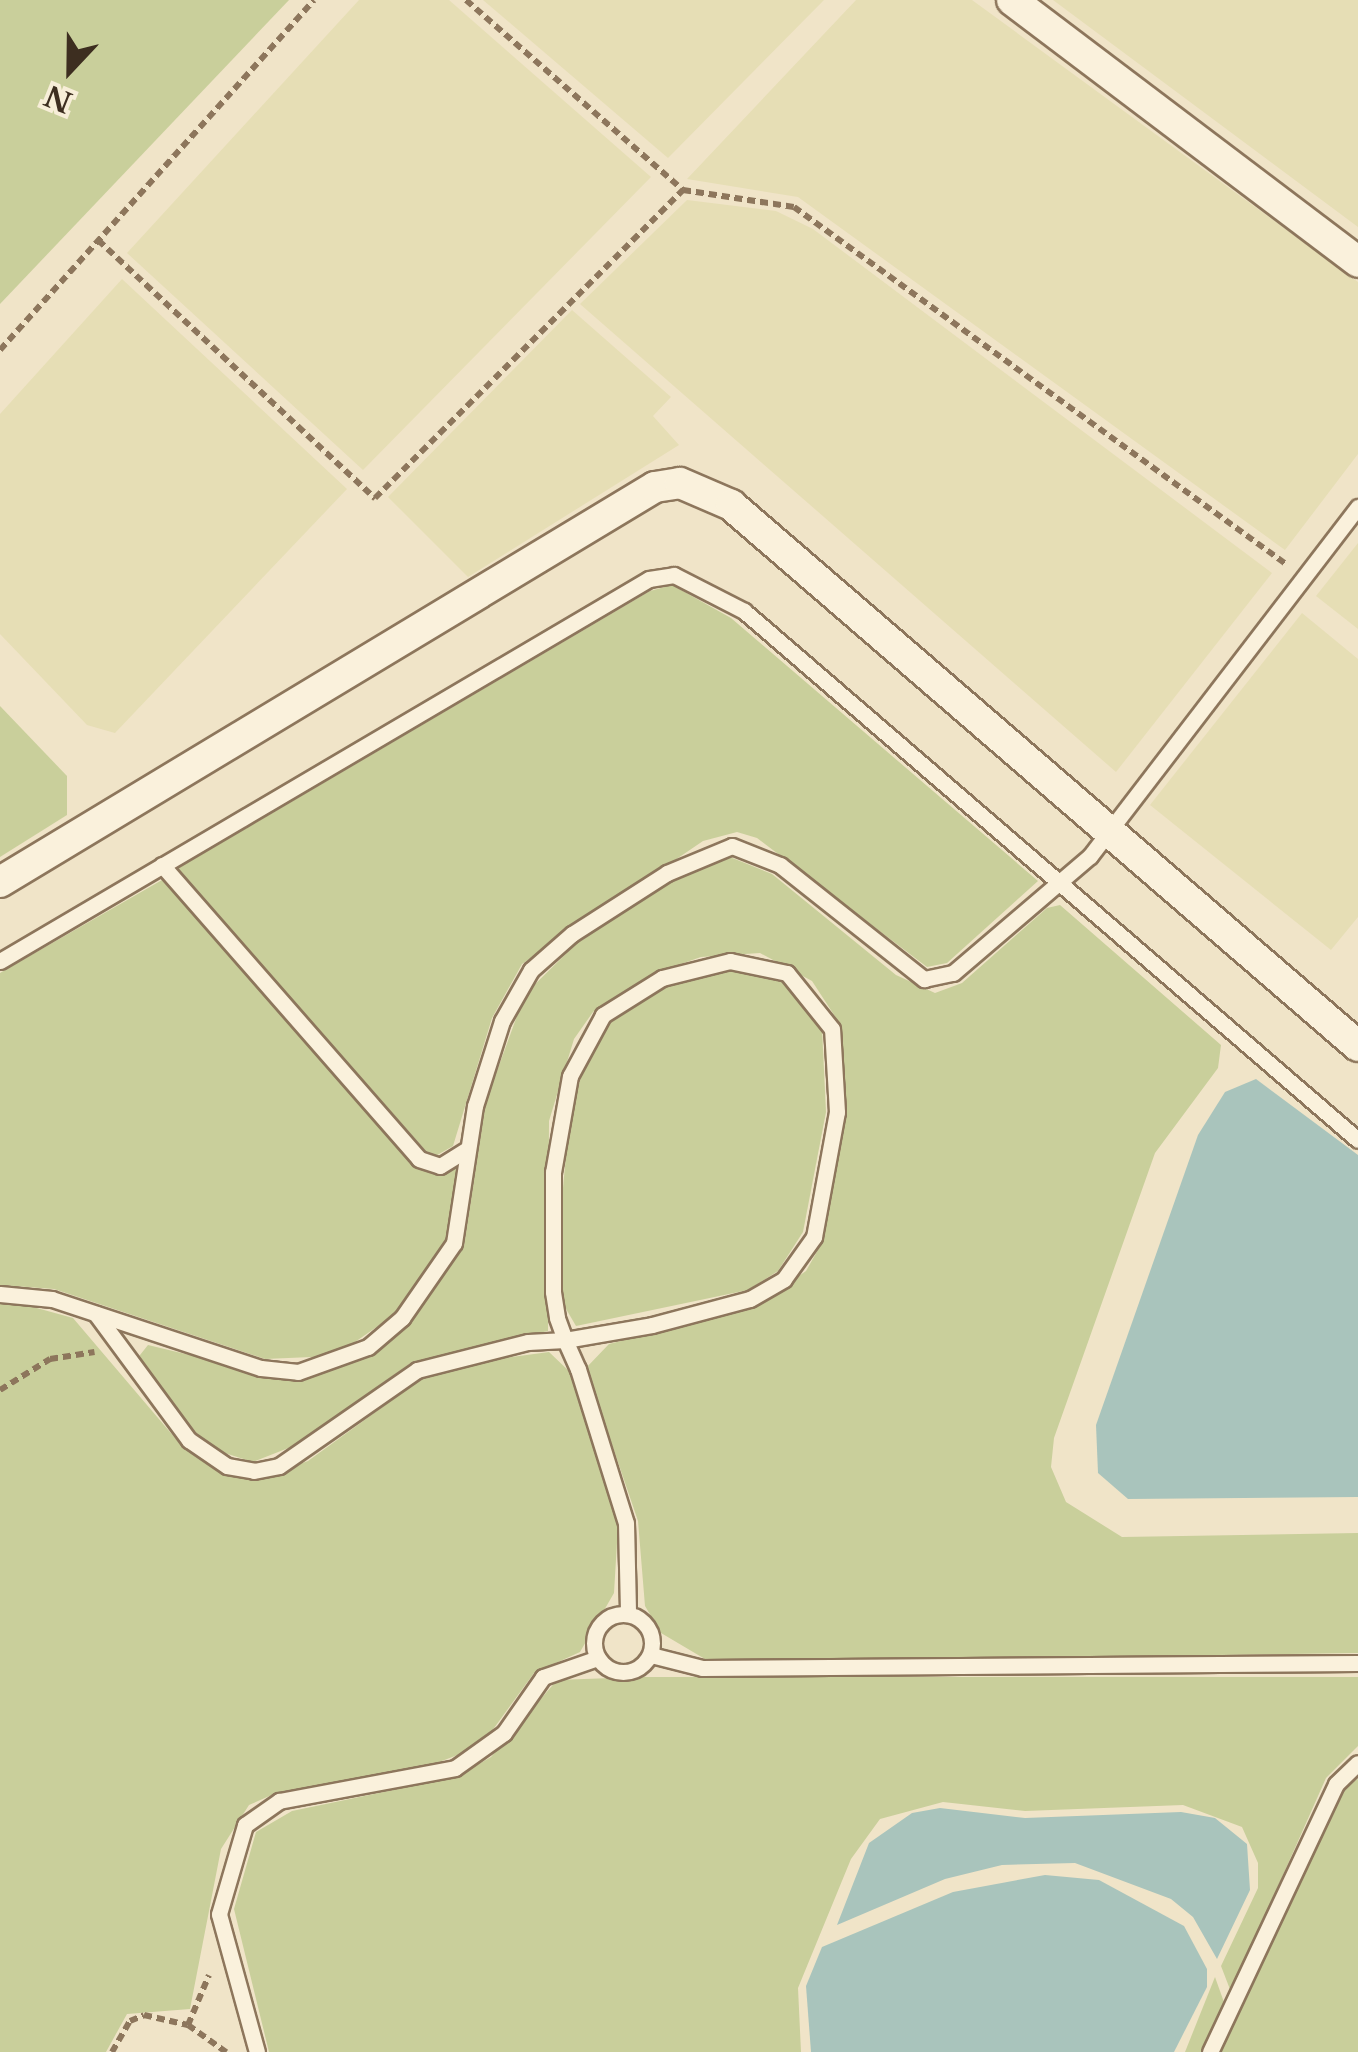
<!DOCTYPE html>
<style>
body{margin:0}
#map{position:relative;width:1358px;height:2052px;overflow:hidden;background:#f0e4c8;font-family:"Libre Baskerville",serif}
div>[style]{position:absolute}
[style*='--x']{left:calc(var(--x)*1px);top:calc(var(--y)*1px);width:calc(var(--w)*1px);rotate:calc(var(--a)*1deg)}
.farmland>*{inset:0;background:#e6deb5}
.green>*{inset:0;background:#c9cf9b}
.water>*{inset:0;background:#a9c4bc}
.path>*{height:6px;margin-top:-3px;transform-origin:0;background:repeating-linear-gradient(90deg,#8d765c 0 8px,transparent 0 13px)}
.roads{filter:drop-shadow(2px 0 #8d765c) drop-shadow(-2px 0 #8d765c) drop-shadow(0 2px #8d765c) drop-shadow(0 -2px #8d765c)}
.service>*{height:15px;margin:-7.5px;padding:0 7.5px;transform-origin:7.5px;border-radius:7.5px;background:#faf1dc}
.service>.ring{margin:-7.5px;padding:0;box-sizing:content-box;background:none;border:15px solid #faf1dc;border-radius:50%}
.minor>*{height:30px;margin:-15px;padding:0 15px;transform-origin:15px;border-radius:15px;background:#faf1dc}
span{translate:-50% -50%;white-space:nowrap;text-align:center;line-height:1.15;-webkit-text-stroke:9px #f7eed8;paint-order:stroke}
.north{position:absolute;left:20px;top:20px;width:100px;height:100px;-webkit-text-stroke:8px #f7eed8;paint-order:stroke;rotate:202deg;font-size:28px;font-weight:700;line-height:40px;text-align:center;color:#3d2e20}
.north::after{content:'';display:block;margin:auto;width:35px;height:45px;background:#3d2e20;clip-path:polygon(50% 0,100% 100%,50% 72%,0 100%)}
</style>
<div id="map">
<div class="farmland">
<div style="clip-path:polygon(359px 0,449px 0,651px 177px,363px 470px,127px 253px)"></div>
<div style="clip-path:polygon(483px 0,824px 0,668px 158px)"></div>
<div style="clip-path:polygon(856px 0,972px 0,1358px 282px,1358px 454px,1285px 550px,798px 197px,687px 179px)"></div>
<div style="clip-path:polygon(1053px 0,1358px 0,1358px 227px,1225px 128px)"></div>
<div style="clip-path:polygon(687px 200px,776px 211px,813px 229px,1272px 573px,1116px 772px,580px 304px)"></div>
<div style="clip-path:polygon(122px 279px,347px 489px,115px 733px,87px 725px,0 634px,0 414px)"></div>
<div style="clip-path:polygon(572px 310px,671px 397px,653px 416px,679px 445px,468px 577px,388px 497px)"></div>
<div style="clip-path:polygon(1358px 543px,1358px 629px,1316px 596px)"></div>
<div style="clip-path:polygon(1302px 613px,1358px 659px,1358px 917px,1331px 950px,1150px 805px)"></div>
</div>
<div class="green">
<div style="clip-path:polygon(0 0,289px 0,0 304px)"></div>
<div style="clip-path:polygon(672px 585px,731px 618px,1038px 881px,947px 963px,927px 967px,757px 838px,737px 832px,703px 841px,522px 964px,492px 1018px,453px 1146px,432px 1158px,177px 869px,650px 591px)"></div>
<div style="clip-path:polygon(0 706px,67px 776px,67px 815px,0 857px)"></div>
<div style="clip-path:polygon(730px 857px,772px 874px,896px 975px,935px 993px,962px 983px,1047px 908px,1060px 905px,1221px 1045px,1218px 1068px,1155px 1153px,1054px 1438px,1051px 1467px,1066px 1502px,1122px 1537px,1358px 1533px,1358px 1653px,710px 1662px,661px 1633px,645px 1606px,638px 1521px,586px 1368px,609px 1344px,755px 1307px,806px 1271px,823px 1241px,845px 1114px,840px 1024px,812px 981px,760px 953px,701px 957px,658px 972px,593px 1012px,574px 1039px,549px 1121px,548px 1331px,412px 1362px,296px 1445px,253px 1462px,212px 1449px,164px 1399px,136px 1360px,148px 1345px,298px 1381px,373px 1354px,411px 1321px,464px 1246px,486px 1101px,525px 994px,576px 944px,669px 881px)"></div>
<div style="clip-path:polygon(162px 880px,416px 1164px,436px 1172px,458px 1167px,448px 1241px,398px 1312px,335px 1356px,265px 1359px,54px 1289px,0 1285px,0 973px)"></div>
<div style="clip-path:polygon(731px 970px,783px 979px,822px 1028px,826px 1112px,803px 1232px,778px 1271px,748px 1290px,576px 1326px,562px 1302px,559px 1231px,570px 1112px,590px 1049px,613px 1017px,665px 985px)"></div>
<div style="clip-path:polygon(15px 1302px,73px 1318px,181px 1445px,226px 1475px,254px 1480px,308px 1461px,424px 1377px,458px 1364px,549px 1352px,571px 1373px,618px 1526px,614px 1593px,580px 1652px,534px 1673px,481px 1746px,400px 1777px,274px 1794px,249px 1805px,221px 1849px,190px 2009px,127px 2014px,106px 2052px,0 2052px,0 1303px)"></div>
<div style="clip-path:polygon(639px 1677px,1358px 1677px,1358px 1746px,1326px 1778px,1231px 1992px,1221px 1966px,1258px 1888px,1258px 1863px,1242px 1827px,1183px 1805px,1025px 1811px,943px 1802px,880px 1819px,851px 1859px,798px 1988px,801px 2052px,269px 2052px,234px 1909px,256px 1832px,292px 1811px,456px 1777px,491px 1757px,557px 1680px)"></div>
<div style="clip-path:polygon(1358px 1779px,1358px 2052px,1219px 2052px,1342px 1788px)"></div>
<div style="clip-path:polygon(1215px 1977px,1225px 2005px,1202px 2052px,1185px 2052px)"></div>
</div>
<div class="water">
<div style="clip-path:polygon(1256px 1079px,1358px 1155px,1358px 1497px,1128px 1499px,1098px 1473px,1096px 1425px,1198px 1135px,1225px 1092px)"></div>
<div style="clip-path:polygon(940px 1808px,1025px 1818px,1181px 1812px,1215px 1818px,1247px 1844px,1250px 1890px,1217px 1959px,1193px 1917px,1171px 1899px,1075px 1863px,1002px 1865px,945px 1879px,837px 1925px,869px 1843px,912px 1813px)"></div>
<div style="clip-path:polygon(1045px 1875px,1099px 1880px,1184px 1926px,1207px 1969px,1207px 1987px,1174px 2052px,811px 2052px,806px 1986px,822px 1947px,953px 1892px)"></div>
</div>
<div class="path">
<div style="--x:466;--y:0;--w:288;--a:41.2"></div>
<div style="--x:683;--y:190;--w:112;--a:8.7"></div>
<div style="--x:794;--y:207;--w:608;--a:35.97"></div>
<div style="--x:98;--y:240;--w:379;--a:43"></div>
<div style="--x:375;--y:498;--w:436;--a:-45"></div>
<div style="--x:0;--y:350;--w:470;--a:-48.1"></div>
<div style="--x:0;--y:1390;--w:59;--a:-31.8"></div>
<div style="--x:50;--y:1359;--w:45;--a:-9"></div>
<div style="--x:188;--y:2025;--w:54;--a:-67.2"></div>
<div style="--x:112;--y:2052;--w:36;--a:-60"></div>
<div style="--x:130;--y:2021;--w:15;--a:-23"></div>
<div style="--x:144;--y:2015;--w:45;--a:12.8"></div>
<div style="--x:188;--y:2025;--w:47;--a:35.4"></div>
</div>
<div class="roads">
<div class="service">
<div style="--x:162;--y:865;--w:390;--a:48.8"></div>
<div style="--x:419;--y:1159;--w:22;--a:18"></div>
<div style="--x:440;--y:1166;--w:32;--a:-32"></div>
<div style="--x:0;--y:961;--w:753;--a:-30.48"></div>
<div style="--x:649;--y:579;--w:25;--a:-9"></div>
<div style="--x:674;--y:575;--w:79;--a:27.2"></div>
<div style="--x:744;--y:611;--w:810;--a:40.75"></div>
<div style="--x:0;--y:1294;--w:52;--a:5.5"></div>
<div style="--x:52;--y:1299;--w:220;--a:18.3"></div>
<div style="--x:261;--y:1368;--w:37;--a:6"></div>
<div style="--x:298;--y:1372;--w:74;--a:-19.7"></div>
<div style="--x:368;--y:1347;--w:45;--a:-40.5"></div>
<div style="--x:402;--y:1318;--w:91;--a:-55.3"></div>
<div style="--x:454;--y:1243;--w:139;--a:-81.3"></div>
<div style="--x:475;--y:1106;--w:89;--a:-72.4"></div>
<div style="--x:502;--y:1021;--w:59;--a:-60.4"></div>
<div style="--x:531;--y:970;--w:55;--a:-41.3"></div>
<div style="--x:572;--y:934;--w:113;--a:-32.7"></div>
<div style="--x:667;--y:873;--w:70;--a:-22.6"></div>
<div style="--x:732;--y:846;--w:52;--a:21.6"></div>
<div style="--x:780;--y:865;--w:184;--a:38.4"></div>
<div style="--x:924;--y:979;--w:30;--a:-12"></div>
<div style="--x:953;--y:973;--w:180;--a:-40.5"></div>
<div style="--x:1090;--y:856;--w:440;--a:-52.5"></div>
<div style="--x:96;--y:1314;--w:157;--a:53.6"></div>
<div style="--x:189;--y:1440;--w:46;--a:34.4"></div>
<div style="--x:227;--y:1466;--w:27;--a:10"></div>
<div style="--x:254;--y:1471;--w:25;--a:-11"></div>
<div style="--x:279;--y:1466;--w:168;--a:-34.8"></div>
<div style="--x:417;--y:1370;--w:114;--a:-14.2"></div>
<div style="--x:528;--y:1342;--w:37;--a:-3"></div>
<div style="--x:565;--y:1340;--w:88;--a:-9.8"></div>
<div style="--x:652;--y:1325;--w:101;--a:-14.9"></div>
<div style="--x:750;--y:1299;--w:39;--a:-30"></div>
<div style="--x:784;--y:1279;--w:52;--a:-54.5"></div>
<div style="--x:814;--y:1237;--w:127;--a:-79.6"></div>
<div style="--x:837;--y:1112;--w:83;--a:-93.4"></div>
<div style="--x:832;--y:1029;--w:72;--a:-128.8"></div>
<div style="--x:787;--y:973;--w:58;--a:-168.1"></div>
<div style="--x:730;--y:961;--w:70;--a:166"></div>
<div style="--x:662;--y:978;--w:70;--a:147.9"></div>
<div style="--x:603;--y:1015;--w:69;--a:118.4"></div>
<div style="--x:570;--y:1076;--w:97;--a:100"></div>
<div style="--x:553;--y:1172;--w:120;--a:90"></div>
<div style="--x:553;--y:1292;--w:26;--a:81"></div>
<div style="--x:557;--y:1318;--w:23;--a:70"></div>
<div style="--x:565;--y:1340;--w:32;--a:66"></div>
<div style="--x:578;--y:1369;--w:161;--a:72.7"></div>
<div style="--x:626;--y:1523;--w:91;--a:88.7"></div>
<div class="ring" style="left:594px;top:1614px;width:43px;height:43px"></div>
<div style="--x:651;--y:1655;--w:53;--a:14.3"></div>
<div style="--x:702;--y:1668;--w:656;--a:-0.44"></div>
<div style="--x:257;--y:2052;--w:143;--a:-105.4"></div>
<div style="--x:219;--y:1914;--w:93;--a:-73.7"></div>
<div style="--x:245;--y:1825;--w:42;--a:-35.2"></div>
<div style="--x:279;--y:1801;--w:179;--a:-10.6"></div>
<div style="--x:455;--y:1768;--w:60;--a:-35.5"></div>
<div style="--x:504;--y:1733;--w:68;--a:-55.1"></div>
<div style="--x:543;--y:1677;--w:58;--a:-19.1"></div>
<div style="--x:1210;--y:2052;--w:296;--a:-64.8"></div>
<div style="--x:1336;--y:1784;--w:30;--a:-44"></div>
</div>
<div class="minor">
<div style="--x:1012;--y:0;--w:434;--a:37.1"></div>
<div style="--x:0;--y:882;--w:765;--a:-31.09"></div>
<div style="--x:655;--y:487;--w:25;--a:-9"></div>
<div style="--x:680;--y:483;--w:56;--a:23.3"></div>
<div style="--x:731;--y:505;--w:828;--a:40.79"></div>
</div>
</div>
<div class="north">N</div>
</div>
